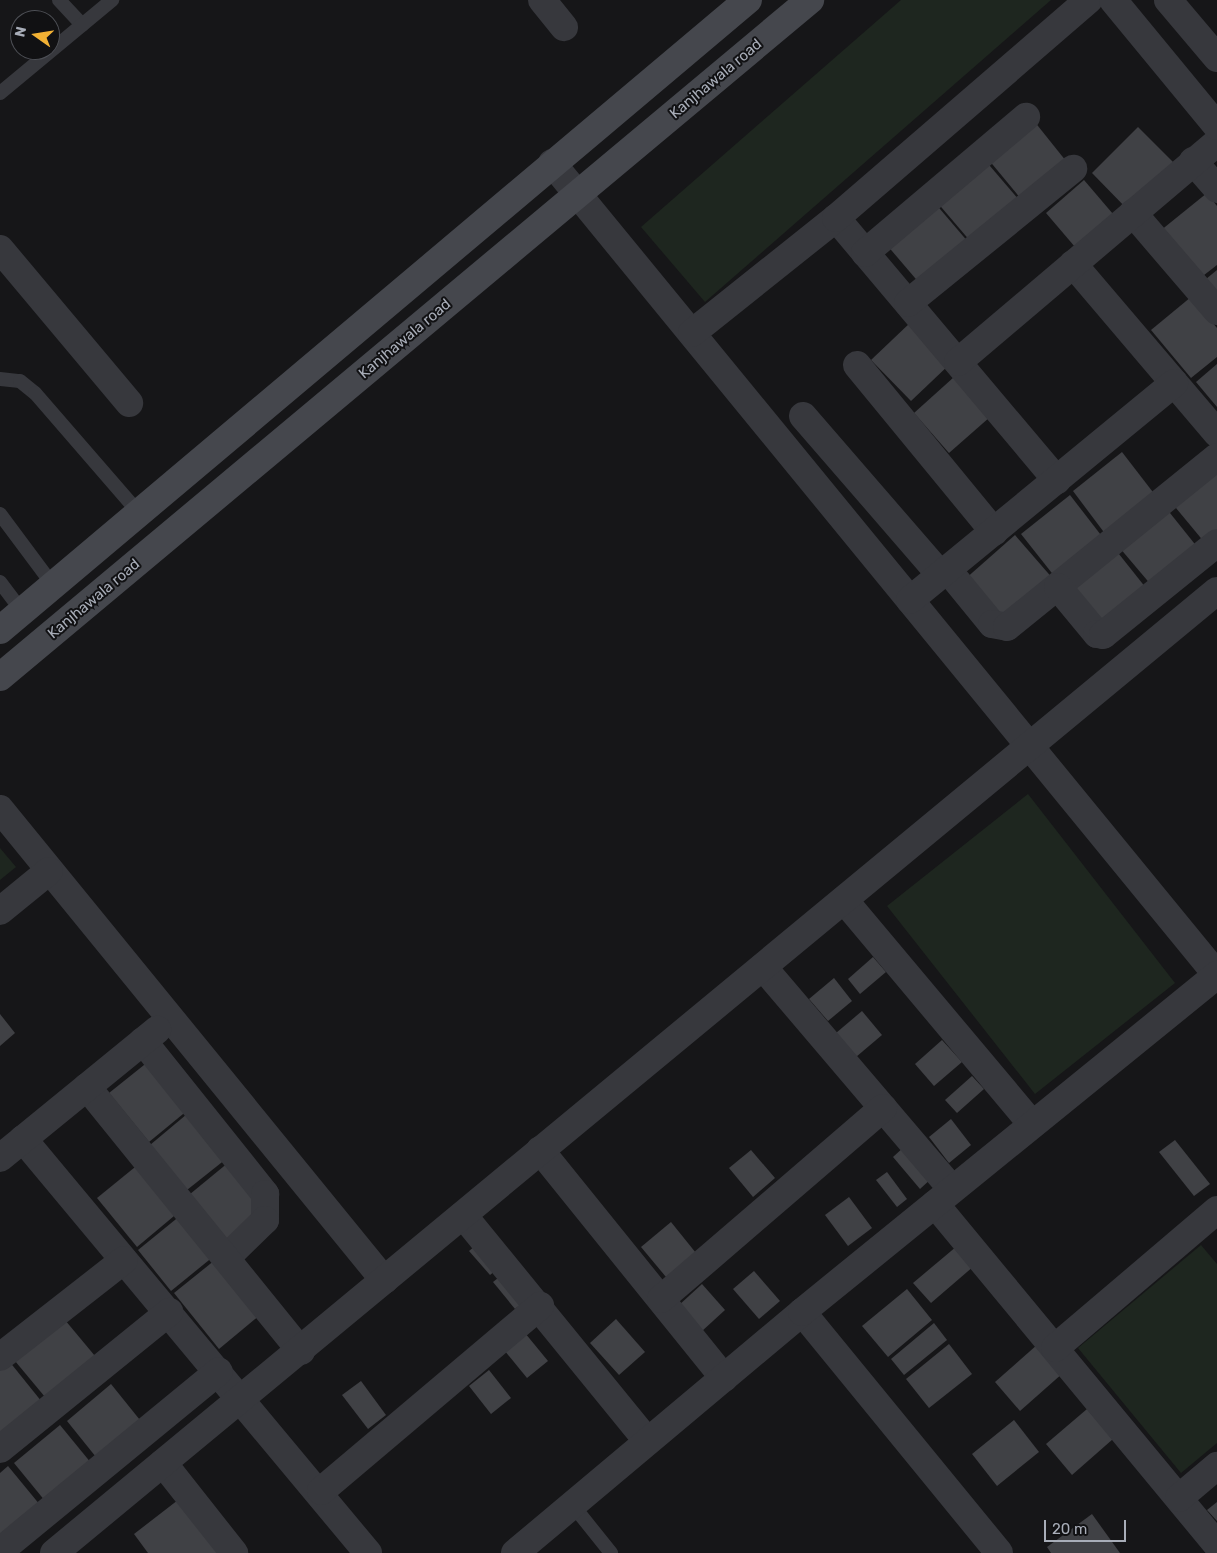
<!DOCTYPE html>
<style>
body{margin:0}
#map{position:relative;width:1217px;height:1553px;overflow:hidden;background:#161618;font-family:Rubik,sans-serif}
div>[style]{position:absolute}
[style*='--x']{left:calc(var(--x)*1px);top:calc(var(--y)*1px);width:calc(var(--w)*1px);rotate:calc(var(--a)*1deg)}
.green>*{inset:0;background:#1e261f}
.building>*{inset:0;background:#404145}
.service>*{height:14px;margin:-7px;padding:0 7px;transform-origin:7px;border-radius:7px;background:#37383d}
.minor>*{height:28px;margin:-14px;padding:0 14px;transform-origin:14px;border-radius:14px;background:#37383d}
.tertiary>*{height:28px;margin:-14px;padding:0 14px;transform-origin:14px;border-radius:14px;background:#37383d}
.secondary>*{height:28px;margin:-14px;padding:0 14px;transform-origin:14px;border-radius:14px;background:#45474d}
span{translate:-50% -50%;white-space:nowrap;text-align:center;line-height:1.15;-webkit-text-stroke:4px #111113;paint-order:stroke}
.street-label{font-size:15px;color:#a8adb8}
.north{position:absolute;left:10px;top:10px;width:50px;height:50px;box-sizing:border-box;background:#111113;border:1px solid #4d4f55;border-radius:50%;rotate:283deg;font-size:14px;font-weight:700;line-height:20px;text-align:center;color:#a8adb8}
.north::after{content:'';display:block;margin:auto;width:18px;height:22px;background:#f2b134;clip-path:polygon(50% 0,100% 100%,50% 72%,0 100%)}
.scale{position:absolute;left:1044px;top:1520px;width:82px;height:22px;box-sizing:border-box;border:2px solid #a8adb8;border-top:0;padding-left:6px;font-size:15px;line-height:18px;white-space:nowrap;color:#a8adb8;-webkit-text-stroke:4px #111113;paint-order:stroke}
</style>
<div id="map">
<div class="green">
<div style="clip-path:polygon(901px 0,1051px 0,705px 302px,641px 227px)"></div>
<div style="clip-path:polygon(1028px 794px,1175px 983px,1035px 1094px,887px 906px)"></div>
<div style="clip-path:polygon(0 848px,16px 867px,0 880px)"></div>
<div style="clip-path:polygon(1201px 1245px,1217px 1264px,1217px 1443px,1181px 1473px,1078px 1348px)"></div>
</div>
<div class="building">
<div style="clip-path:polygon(1034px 121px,1066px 161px,1021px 199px,988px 159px)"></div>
<div style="clip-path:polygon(1138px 127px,1178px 167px,1131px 213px,1092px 173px)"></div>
<div style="clip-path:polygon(984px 159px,1019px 200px,971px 242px,936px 201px)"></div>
<div style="clip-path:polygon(1084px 180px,1119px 221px,1081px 254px,1046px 213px)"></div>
<div style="clip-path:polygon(1207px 193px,1217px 206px,1217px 265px,1199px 279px,1160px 231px)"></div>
<div style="clip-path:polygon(934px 202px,969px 243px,921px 285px,886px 244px)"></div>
<div style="clip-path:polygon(1217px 270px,1217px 292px,1206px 279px)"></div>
<div style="clip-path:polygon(1191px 297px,1217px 328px,1217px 357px,1191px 378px,1151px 330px)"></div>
<div style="clip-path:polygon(912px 321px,951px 363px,911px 401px,871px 360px)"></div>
<div style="clip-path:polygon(1217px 364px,1217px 407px,1196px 382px)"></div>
<div style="clip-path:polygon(954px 377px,990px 417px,949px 453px,914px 413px)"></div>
<div style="clip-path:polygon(1122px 452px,1159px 500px,1109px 539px,1073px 491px)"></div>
<div style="clip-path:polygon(1217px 466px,1217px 533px,1205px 543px,1171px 502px)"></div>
<div style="clip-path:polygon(1070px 495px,1104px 539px,1055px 577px,1021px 534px)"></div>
<div style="clip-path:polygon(1166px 508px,1198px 548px,1152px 586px,1119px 547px)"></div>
<div style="clip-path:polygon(1015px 535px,1054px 580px,1002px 624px,964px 580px)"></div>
<div style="clip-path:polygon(1115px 549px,1146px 588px,1101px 627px,1068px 589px)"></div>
<div style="clip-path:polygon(873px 957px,886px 972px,860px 994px,848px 979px)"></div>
<div style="clip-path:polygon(834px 978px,852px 1001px,828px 1021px,809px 999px)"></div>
<div style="clip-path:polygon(862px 1011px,882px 1035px,856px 1057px,836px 1033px)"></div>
<div style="clip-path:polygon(0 1014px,15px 1033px,0 1046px)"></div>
<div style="clip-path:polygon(942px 1040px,962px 1062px,934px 1086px,915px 1064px)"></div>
<div style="clip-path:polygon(154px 1057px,194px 1105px,149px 1142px,109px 1093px)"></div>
<div style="clip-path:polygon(972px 1076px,984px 1089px,957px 1113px,945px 1100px)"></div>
<div style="clip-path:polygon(193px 1109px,231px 1155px,187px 1190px,150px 1145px)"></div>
<div style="clip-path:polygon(951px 1119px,971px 1145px,949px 1163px,929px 1137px)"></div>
<div style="clip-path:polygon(1175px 1140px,1210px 1184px,1194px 1196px,1159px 1152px)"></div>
<div style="clip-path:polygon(905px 1146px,932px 1178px,920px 1189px,893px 1157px)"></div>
<div style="clip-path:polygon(751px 1150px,775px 1178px,753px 1197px,729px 1168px)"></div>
<div style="clip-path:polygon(229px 1162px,262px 1207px,222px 1245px,184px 1199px)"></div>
<div style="clip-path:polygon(140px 1163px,180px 1211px,137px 1247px,97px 1198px)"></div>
<div style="clip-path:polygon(887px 1172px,907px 1199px,897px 1207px,876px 1180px)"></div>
<div style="clip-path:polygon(849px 1197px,872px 1228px,848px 1246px,825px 1215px)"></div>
<div style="clip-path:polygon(181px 1215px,214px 1256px,171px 1291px,138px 1250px)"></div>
<div style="clip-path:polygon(671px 1222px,696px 1253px,666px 1277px,641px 1247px)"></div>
<div style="clip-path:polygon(481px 1241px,501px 1266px,490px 1275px,469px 1251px)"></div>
<div style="clip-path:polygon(957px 1246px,974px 1266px,931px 1303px,913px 1283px)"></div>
<div style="clip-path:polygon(215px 1260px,260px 1315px,219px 1349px,174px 1293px)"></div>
<div style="clip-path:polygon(508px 1270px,529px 1298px,515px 1309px,493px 1282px)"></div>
<div style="clip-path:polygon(754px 1271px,780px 1301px,759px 1319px,733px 1289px)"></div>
<div style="clip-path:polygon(702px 1284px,725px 1310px,701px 1332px,678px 1306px)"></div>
<div style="clip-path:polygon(907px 1289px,932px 1320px,888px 1357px,862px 1326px)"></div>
<div style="clip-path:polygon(616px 1319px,645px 1352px,619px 1375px,590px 1343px)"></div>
<div style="clip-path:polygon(65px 1320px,100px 1362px,50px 1403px,15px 1361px)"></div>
<div style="clip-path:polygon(934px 1323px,947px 1340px,904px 1375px,891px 1359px)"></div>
<div style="clip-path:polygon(525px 1333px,548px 1361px,527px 1378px,504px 1350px)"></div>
<div style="clip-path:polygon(949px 1344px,972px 1374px,929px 1408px,906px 1379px)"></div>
<div style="clip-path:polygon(1038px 1344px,1063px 1373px,1020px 1411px,995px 1382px)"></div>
<div style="clip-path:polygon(9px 1361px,46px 1407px,0 1445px,0 1369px)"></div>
<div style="clip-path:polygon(489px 1370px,511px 1398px,491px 1414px,469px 1386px)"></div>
<div style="clip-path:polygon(361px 1381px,386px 1415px,368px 1429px,342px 1395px)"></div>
<div style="clip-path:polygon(111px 1384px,144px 1425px,100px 1462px,67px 1421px)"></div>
<div style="clip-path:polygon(1087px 1409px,1113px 1439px,1072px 1475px,1046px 1444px)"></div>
<div style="clip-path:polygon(1014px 1420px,1039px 1452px,997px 1486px,972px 1454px)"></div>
<div style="clip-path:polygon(60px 1425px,96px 1469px,50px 1507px,14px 1463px)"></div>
<div style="clip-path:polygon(8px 1466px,45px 1511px,0 1549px,0 1473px)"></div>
<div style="clip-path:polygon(178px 1500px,218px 1553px,148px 1553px,134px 1534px)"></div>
<div style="clip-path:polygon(1217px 1502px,1217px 1521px,1207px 1510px)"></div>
<div style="clip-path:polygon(1092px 1514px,1120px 1553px,1051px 1553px,1047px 1547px)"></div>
</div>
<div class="service">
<div style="--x:59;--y:0;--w:34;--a:47"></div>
<div style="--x:0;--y:93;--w:146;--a:-39.7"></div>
<div style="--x:0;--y:379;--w:20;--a:6"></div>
<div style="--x:20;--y:381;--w:19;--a:39"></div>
<div style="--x:35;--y:393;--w:159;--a:49.1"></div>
<div style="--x:0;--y:514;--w:89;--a:53.3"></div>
<div style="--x:0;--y:582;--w:36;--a:53"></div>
<div style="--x:571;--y:1503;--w:64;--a:51.3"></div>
</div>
<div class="minor">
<div style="--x:542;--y:0;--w:35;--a:51"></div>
<div style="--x:1193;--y:161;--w:37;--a:49"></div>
<div style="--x:552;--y:163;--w:1050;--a:50.68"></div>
<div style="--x:1133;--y:213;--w:129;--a:49.4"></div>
<div style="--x:836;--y:218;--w:343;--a:49.9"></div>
<div style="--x:0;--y:249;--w:201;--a:50"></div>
<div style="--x:865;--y:253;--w:211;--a:-40.2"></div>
<div style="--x:1073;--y:264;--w:222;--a:49.6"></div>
<div style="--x:908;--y:303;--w:213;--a:-39.1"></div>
<div style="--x:692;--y:333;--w:184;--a:-38.6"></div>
<div style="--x:836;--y:218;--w:334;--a:-40.8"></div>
<div style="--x:958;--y:362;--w:340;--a:-40.3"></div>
<div style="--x:857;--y:365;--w:216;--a:50.6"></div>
<div style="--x:803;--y:416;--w:209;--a:49.1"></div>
<div style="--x:947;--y:569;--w:71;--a:50.7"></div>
<div style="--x:992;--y:624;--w:15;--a:11"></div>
<div style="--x:1007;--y:627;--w:270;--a:-39"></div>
<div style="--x:1058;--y:587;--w:61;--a:50.3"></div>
<div style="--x:1097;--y:634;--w:6;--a:9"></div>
<div style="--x:1103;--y:635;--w:146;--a:-38.9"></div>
<div style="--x:910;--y:600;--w:342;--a:-39.4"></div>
<div style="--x:0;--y:809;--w:608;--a:50.81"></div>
<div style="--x:844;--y:900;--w:292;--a:50"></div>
<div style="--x:0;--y:911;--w:63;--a:-39.2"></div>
<div style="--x:763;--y:967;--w:292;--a:49.6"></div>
<div style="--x:143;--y:1041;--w:196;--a:51.4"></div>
<div style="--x:265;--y:1194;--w:26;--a:90"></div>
<div style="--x:265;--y:1220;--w:54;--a:135.7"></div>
<div style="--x:87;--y:1087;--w:340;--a:51"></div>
<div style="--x:23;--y:1139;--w:539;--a:50.19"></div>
<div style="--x:540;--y:1150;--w:293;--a:51.1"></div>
<div style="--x:0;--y:1158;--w:203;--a:-39.2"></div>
<div style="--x:935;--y:1204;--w:442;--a:50.4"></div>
<div style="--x:463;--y:1215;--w:291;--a:50.8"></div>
<div style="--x:661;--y:1299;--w:293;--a:-40.7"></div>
<div style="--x:802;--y:1312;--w:311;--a:50.7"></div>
<div style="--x:1055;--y:1348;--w:213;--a:-40.4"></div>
<div style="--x:0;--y:1357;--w:157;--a:-38"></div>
<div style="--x:0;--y:1449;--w:218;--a:-39"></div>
<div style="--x:163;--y:1463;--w:115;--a:51.7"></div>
<div style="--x:321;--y:1491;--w:287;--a:-40.2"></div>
<div style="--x:1179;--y:1498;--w:50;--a:-40.1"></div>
<div style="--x:0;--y:1551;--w:283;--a:-39.4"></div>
<div style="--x:54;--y:1553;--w:1509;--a:-39.6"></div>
<div style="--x:515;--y:1553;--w:375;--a:-40"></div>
<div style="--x:802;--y:1312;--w:535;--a:-39.08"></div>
</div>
<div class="tertiary">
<div style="--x:1113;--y:0;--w:163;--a:50.5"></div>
<div style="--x:1168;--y:0;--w:76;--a:49.8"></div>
</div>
<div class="secondary">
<div style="--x:0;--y:630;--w:978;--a:-40.11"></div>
<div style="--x:0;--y:677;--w:1056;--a:-39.89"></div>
</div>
<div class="street-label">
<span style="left:716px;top:79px;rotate:-40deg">Kanjhawala road</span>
<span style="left:405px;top:339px;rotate:-40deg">Kanjhawala road</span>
<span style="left:94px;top:599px;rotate:-40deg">Kanjhawala road</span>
</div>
<div class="north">N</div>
<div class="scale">20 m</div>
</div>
